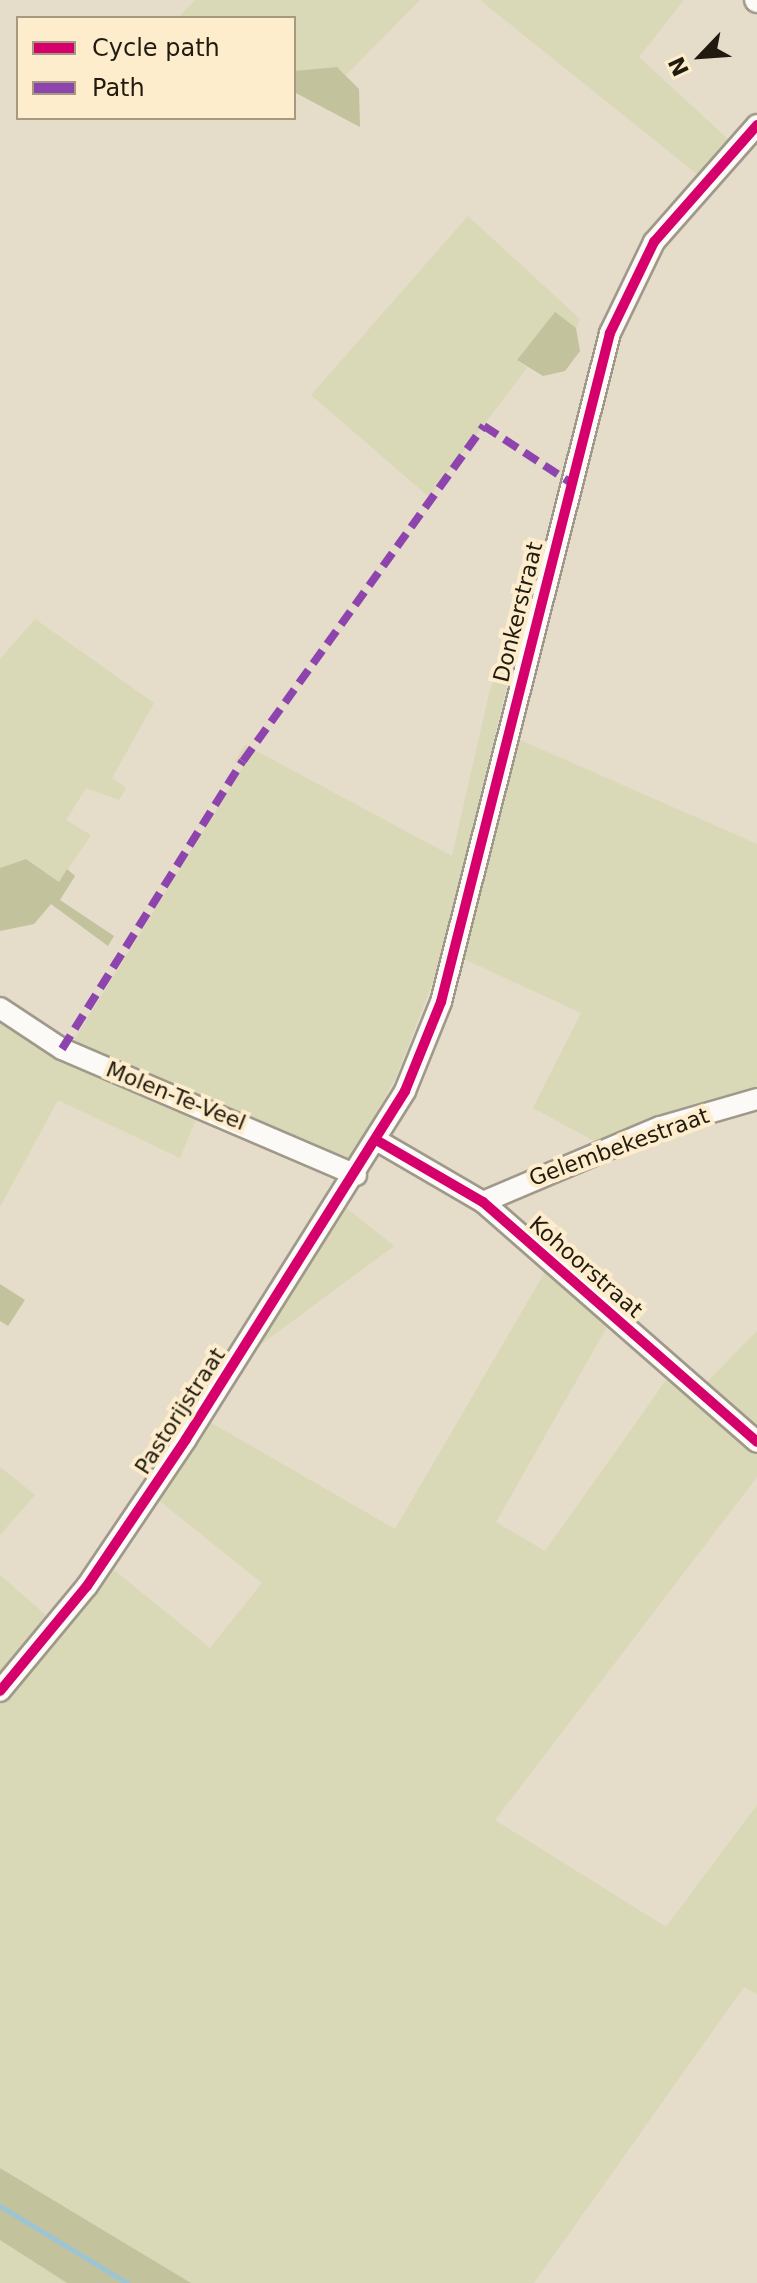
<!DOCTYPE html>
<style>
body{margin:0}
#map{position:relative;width:757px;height:2283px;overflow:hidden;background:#e5dcca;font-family:"DejaVu Sans",sans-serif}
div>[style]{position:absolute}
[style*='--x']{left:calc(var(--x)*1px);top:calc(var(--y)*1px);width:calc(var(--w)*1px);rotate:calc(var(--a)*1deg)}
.green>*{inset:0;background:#d9d8b7}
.forest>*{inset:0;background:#c2c29d}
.stream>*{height:5px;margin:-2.5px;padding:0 2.5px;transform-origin:2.5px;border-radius:2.5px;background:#9ec4d2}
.roads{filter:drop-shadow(2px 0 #a0998b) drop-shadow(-2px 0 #a0998b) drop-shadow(0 2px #a0998b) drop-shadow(0 -2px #a0998b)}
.minor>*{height:20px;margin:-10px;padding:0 10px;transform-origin:10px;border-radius:10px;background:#fbfaf7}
.quiet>*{height:8px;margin-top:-4px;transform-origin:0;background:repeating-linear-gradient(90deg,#8e44ad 0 16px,transparent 0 24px)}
.cycleway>*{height:10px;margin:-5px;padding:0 5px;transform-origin:5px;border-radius:5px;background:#d6006c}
span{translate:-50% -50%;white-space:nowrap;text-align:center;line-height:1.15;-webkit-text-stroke:8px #fdedcc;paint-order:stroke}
.street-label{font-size:22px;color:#211b0f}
.legend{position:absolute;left:16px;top:16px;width:280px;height:104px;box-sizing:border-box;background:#fdedcc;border:2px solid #a59980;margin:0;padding:10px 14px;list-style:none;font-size:24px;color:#211b0f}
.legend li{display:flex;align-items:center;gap:16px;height:40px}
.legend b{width:40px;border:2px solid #a59980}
.north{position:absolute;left:661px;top:16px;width:80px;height:80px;-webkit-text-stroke:6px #fdedcc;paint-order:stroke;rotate:245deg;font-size:22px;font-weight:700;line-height:32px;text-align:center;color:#211b0f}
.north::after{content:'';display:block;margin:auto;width:28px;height:36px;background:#211b0f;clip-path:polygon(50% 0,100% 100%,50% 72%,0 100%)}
</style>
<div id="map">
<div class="green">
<div style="clip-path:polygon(195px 0,420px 0,346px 75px,337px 67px,294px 71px,294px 18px,178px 18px)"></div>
<div style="clip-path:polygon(480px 0,684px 0,639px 57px,729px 140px,697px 174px)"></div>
<div style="clip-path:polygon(468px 216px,580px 319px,576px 328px,555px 313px,517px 360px,527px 368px,429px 497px,311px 395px)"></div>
<div style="clip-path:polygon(542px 542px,439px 966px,396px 1077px,350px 1159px,77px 1048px,74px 1040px,243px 767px,235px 761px,245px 745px,452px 856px,489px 694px)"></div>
<div style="clip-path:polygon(35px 619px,154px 703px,112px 778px,126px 788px,119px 800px,86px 788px,66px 820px,91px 835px,59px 882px,26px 859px,0 868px,0 659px)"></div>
<div style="clip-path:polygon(520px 740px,757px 844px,757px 1089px,598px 1143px,533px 1108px,581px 1013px,464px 959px)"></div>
<div style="clip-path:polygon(0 1019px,198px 1114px,180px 1158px,58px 1100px,0 1207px)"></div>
<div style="clip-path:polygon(345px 1207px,394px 1246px,252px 1351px)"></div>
<div style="clip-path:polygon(545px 1272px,608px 1325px,496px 1522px,545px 1551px,669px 1376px,757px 1451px,757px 1477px,495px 1820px,666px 1927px,757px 1805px,757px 1994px,744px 1987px,534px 2283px,191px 2283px,0 2168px,0 1706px,109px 1566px,210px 1648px,262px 1583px,156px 1498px,208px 1421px,395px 1529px)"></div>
<div style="clip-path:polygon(757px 1331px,757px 1432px,704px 1385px)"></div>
<div style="clip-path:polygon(0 1467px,35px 1495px,0 1535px)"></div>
<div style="clip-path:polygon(0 1575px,48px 1617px,0 1675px)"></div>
<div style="clip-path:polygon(0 2240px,67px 2283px,0 2283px)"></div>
</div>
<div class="forest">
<div style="clip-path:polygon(337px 67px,359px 89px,360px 127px,294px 92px,294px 71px)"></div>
<div style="clip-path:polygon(555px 312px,576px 328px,580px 351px,565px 371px,543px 376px,517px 360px)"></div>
<div style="clip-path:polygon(26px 859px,59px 882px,67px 869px,75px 876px,60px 900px,114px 936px,108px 946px,51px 904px,34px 924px,0 931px,0 868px)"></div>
<div style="clip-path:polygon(0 1284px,25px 1300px,8px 1326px,0 1321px)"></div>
<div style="clip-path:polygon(0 2168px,191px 2283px,67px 2283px,0 2240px)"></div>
</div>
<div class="stream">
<div style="--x:0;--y:2206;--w:149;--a:31.2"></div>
</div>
<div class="roads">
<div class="minor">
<div style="--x:755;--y:0;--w:3;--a:45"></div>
<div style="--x:0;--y:1008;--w:74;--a:33.5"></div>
<div style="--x:62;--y:1049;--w:320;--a:23.2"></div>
<div style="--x:378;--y:1141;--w:121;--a:30.2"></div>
<div style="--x:483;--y:1202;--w:364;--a:41.2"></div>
<div style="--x:483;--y:1202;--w:192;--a:-23"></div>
<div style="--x:660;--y:1127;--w:101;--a:-16.1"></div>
<div style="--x:0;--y:1691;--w:136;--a:-50.4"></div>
<div style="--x:87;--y:1586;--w:177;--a:-56"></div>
<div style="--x:186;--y:1439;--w:411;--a:-57.8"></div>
<div style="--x:405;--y:1091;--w:96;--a:-68"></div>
<div style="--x:441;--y:1002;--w:690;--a:-75.82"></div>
<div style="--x:610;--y:333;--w:101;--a:-64.2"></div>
<div style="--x:654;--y:242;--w:156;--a:-48.6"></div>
</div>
</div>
<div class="quiet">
<div style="--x:62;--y:1049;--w:340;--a:-57.9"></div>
<div style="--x:243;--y:761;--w:413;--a:-54.3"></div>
<div style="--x:484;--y:426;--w:104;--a:33.2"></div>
</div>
<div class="cycleway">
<div style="--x:378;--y:1141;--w:121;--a:30.2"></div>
<div style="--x:483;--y:1202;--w:364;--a:41.2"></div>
<div style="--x:0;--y:1691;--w:136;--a:-50.4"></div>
<div style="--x:87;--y:1586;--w:177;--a:-56"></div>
<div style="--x:186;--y:1439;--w:411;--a:-57.8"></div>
<div style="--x:405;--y:1091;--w:96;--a:-68"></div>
<div style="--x:441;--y:1002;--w:690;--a:-75.82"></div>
<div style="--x:610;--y:333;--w:101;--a:-64.2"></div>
<div style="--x:654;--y:242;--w:156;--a:-48.6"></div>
</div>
<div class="street-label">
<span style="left:518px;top:612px;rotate:-76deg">Donkerstraat</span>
<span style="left:176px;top:1096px;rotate:22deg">Molen-Te-Veel</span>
<span style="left:619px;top:1147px;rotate:-20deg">Gelembekestraat</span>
<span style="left:586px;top:1267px;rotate:41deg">Kohoorstraat</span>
<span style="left:180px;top:1411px;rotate:-57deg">Pastorijstraat</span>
</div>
<ul class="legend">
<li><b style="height:10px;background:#d6006c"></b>Cycle path</li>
<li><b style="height:10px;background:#8e44ad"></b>Path</li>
</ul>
<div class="north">N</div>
</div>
